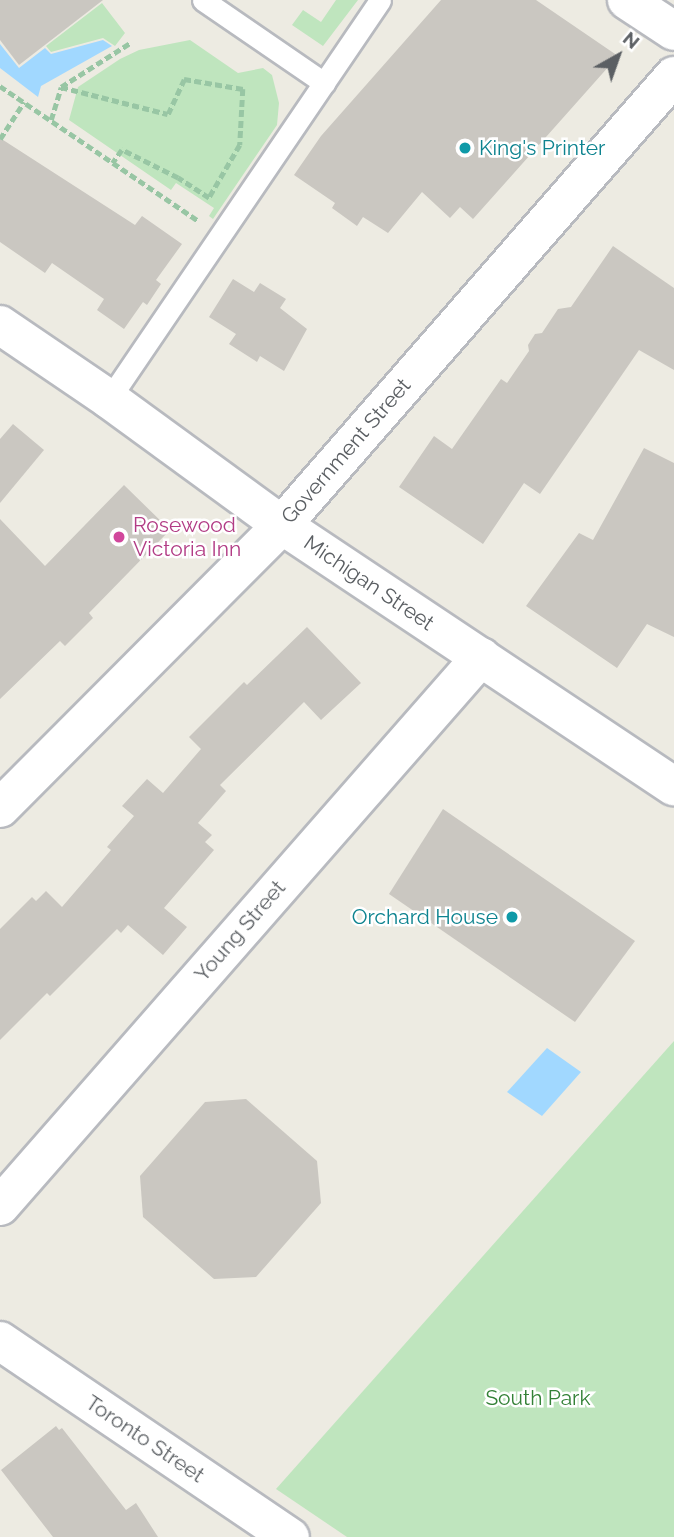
<!DOCTYPE html>
<style>
body{margin:0}
#map{position:relative;width:674px;height:1537px;overflow:hidden;background:#edebe2;font-family:Raleway,sans-serif}
div>[style]{position:absolute}
[style*='--x']{left:calc(var(--x)*1px);top:calc(var(--y)*1px);width:calc(var(--w)*1px);rotate:calc(var(--a)*1deg)}
.green>*{inset:0;background:#bfe5be}
.water>*{inset:0;background:#a1d8ff}
.building>*{inset:0;background:#cac7c1}
.path>*{height:4.5px;margin-top:-2.25px;transform-origin:0;background:repeating-linear-gradient(90deg,#98c6a4 0 7px,transparent 0 10.5px)}
.roads{filter:drop-shadow(2px 0 #b8babf) drop-shadow(-2px 0 #b8babf) drop-shadow(0 2px #b8babf) drop-shadow(0 -2px #b8babf)}
.lane>*{height:21px;margin:-10.5px;padding:0 10.5px;transform-origin:10.5px;border-radius:10.5px;background:#fff}
.street>*{height:38px;margin:-19px;padding:0 19px;transform-origin:19px;border-radius:19px;background:#fff}
.secondary>*{height:38px;margin:-19px;padding:0 19px;transform-origin:19px;border-radius:19px;background:#fff}
.dots>*{width:19px;height:19px;translate:-50% -50%;box-sizing:border-box;border:4px solid #fff;border-radius:50%}
span{translate:-50% -50%;white-space:nowrap;text-align:center;line-height:1.15;-webkit-text-stroke:5px #fff;paint-order:stroke}
.culture-label{font-size:21px;color:#0d838f}
.left{translate:0 -50%;text-align:left}
.right{translate:-100% -50%;text-align:right}
.street-label{font-size:21px;color:#5b5f63}
.hotel-label{font-size:21px;color:#b23c85}
.park-label{font-size:21px;color:#338136}
.north{position:absolute;left:583px;top:21px;width:70px;height:70px;-webkit-text-stroke:5px #fff;paint-order:stroke;rotate:40deg;font-size:19px;font-weight:700;line-height:28px;text-align:center;color:#5b5f63}
.north::after{content:'';display:block;margin:auto;width:24px;height:32px;background:#5b5f63;clip-path:polygon(50% 0,100% 100%,50% 72%,0 100%)}
</style>
<div id="map">
<div class="green">
<div style="clip-path:polygon(336px 0,358px 0,323px 46px,292px 25px,303px 10px,321px 22px)"></div>
<div style="clip-path:polygon(102px 3px,125px 33px,115px 46px,103px 38px,51px 52px,46px 46px)"></div>
<div style="clip-path:polygon(190px 40px,238px 73px,263px 68px,272px 75px,279px 103px,277px 125px,213px 219px,209px 216px,214px 208px,176px 183px,171px 190px,69px 120px,78px 87px,120px 59px,139px 50px)"></div>
<div style="clip-path:polygon(674px 1041px,674px 1537px,347px 1537px,276px 1489px)"></div>
</div>
<div class="water">
<div style="clip-path:polygon(103px 40px,112px 46px,41px 86px,38px 97px,0 68px,0 44px,19px 68px,45px 48px,51px 54px)"></div>
<div style="clip-path:polygon(547px 1048px,581px 1072px,542px 1116px,507px 1092px)"></div>
</div>
<div class="building">
<div style="clip-path:polygon(0 0,103px 0,19px 65px,0 40px)"></div>
<div style="clip-path:polygon(441px 0,536px 0,618px 56px,473px 219px,460px 207px,450px 218px,422px 192px,388px 233px,363px 217px,357px 226px,332px 208px,335px 203px,294px 175px,321px 136px)"></div>
<div style="clip-path:polygon(0 138px,135px 225px,142px 216px,182px 244px,156px 280px,161px 284px,147px 305px,143px 302px,124px 329px,97px 310px,104px 299px,52px 263px,45px 273px,0 242px)"></div>
<div style="clip-path:polygon(613px 246px,674px 288px,674px 370px,639px 350px,540px 494px,524px 483px,483px 544px,399px 487px,434px 436px,452px 449px,501px 379px,507px 383px,529px 351px,528px 345px,535px 334px,542px 333px,558px 309px,571px 307px)"></div>
<div style="clip-path:polygon(233px 279px,254px 292px,260px 283px,286px 299px,280px 308px,307px 329px,284px 371px,260px 356px,257px 362px,229px 344px,236px 334px,209px 317px)"></div>
<div style="clip-path:polygon(13px 424px,44px 450px,0 503px,0 439px)"></div>
<div style="clip-path:polygon(644px 448px,674px 463px,674px 637px,647px 624px,617px 668px,526px 606px,579px 533px,593px 540px)"></div>
<div style="clip-path:polygon(124px 485px,170px 530px,89px 613px,93px 618px,65px 646px,60px 641px,0 699px,0 519px,45px 566px)"></div>
<div style="clip-path:polygon(307px 627px,361px 683px,321px 720px,304px 702px,220px 785px,226px 791px,198px 823px,212px 835px,205px 842px,214px 850px,164px 908px,187px 927px,163px 955px,128px 925px,121px 933px,117px 929px,50px 996px,47px 993px,0 1040px,0 929px,32px 897px,36px 901px,46px 891px,62px 907px,111px 850px,107px 847px,134px 816px,122px 806px,147px 779px,163px 793px,201px 749px,189px 737px,244px 682px,247px 685px)"></div>
<div style="clip-path:polygon(443px 809px,635px 941px,575px 1022px,389px 894px)"></div>
<div style="clip-path:polygon(246px 1099px,317px 1161px,321px 1203px,256px 1277px,214px 1279px,143px 1217px,140px 1176px,205px 1102px)"></div>
<div style="clip-path:polygon(56px 1426px,59px 1430px,62px 1428px,126px 1510px,136px 1503px,158px 1537px,53px 1537px,1px 1470px)"></div>
</div>
<div class="path">
<div style="--x:0;--y:86;--w:240;--a:34.2"></div>
<div style="--x:61;--y:87;--w:110;--a:14.2"></div>
<div style="--x:168;--y:114;--w:38;--a:-65"></div>
<div style="--x:184;--y:79;--w:60;--a:9.6"></div>
<div style="--x:243;--y:89;--w:56;--a:93.1"></div>
<div style="--x:240;--y:145;--w:61;--a:120.3"></div>
<div style="--x:209;--y:198;--w:37;--a:-147"></div>
<div style="--x:178;--y:178;--w:63;--a:-153.4"></div>
<div style="--x:122;--y:150;--w:16;--a:125"></div>
<div style="--x:51;--y:120;--w:34;--a:-73"></div>
<div style="--x:61;--y:87;--w:82;--a:-32.5"></div>
<div style="--x:0;--y:139;--w:44;--a:-57"></div>
</div>
<div class="roads">
<div class="lane">
<div style="--x:203;--y:0;--w:147;--a:34.4"></div>
<div style="--x:109;--y:399;--w:482;--a:-55.8"></div>
</div>
<div class="street">
<div style="--x:0;--y:325;--w:132;--a:34.2"></div>
<div style="--x:109;--y:399;--w:214;--a:36.1"></div>
<div style="--x:282;--y:525;--w:471;--a:33.7"></div>
<div style="--x:0;--y:1206;--w:730;--a:-48.78"></div>
<div style="--x:0;--y:1341;--w:350;--a:34.1"></div>
</div>
<div class="secondary">
<div style="--x:627;--y:0;--w:56;--a:33.4"></div>
<div style="--x:0;--y:808;--w:400;--a:-45.1"></div>
<div style="--x:282;--y:525;--w:596;--a:-48.88"></div>
</div>
</div>
<div class="dots">
<div style="left:465px;top:148px;background:#0f9aa8"></div>
<div style="left:119px;top:537px;background:#d1479c"></div>
<div style="left:512px;top:917px;background:#0f9aa8"></div>
</div>
<div class="culture-label">
<span class="left" style="left:479px;top:148px">King's Printer</span>
<span class="right" style="left:498px;top:917px">Orchard House</span>
</div>
<div class="street-label">
<span style="left:346px;top:451px;rotate:-49deg">Government Street</span>
<span style="left:369px;top:583px;rotate:34deg">Michigan Street</span>
<span style="left:240px;top:931px;rotate:-49deg">Young Street</span>
<span style="left:145px;top:1439px;rotate:34deg">Toronto Street</span>
</div>
<div class="hotel-label">
<span class="left" style="left:133px;top:537px">Rosewood<br>Victoria Inn</span>
</div>
<div class="park-label">
<span style="left:538px;top:1398px">South Park</span>
</div>
<div class="north">N</div>
</div>
